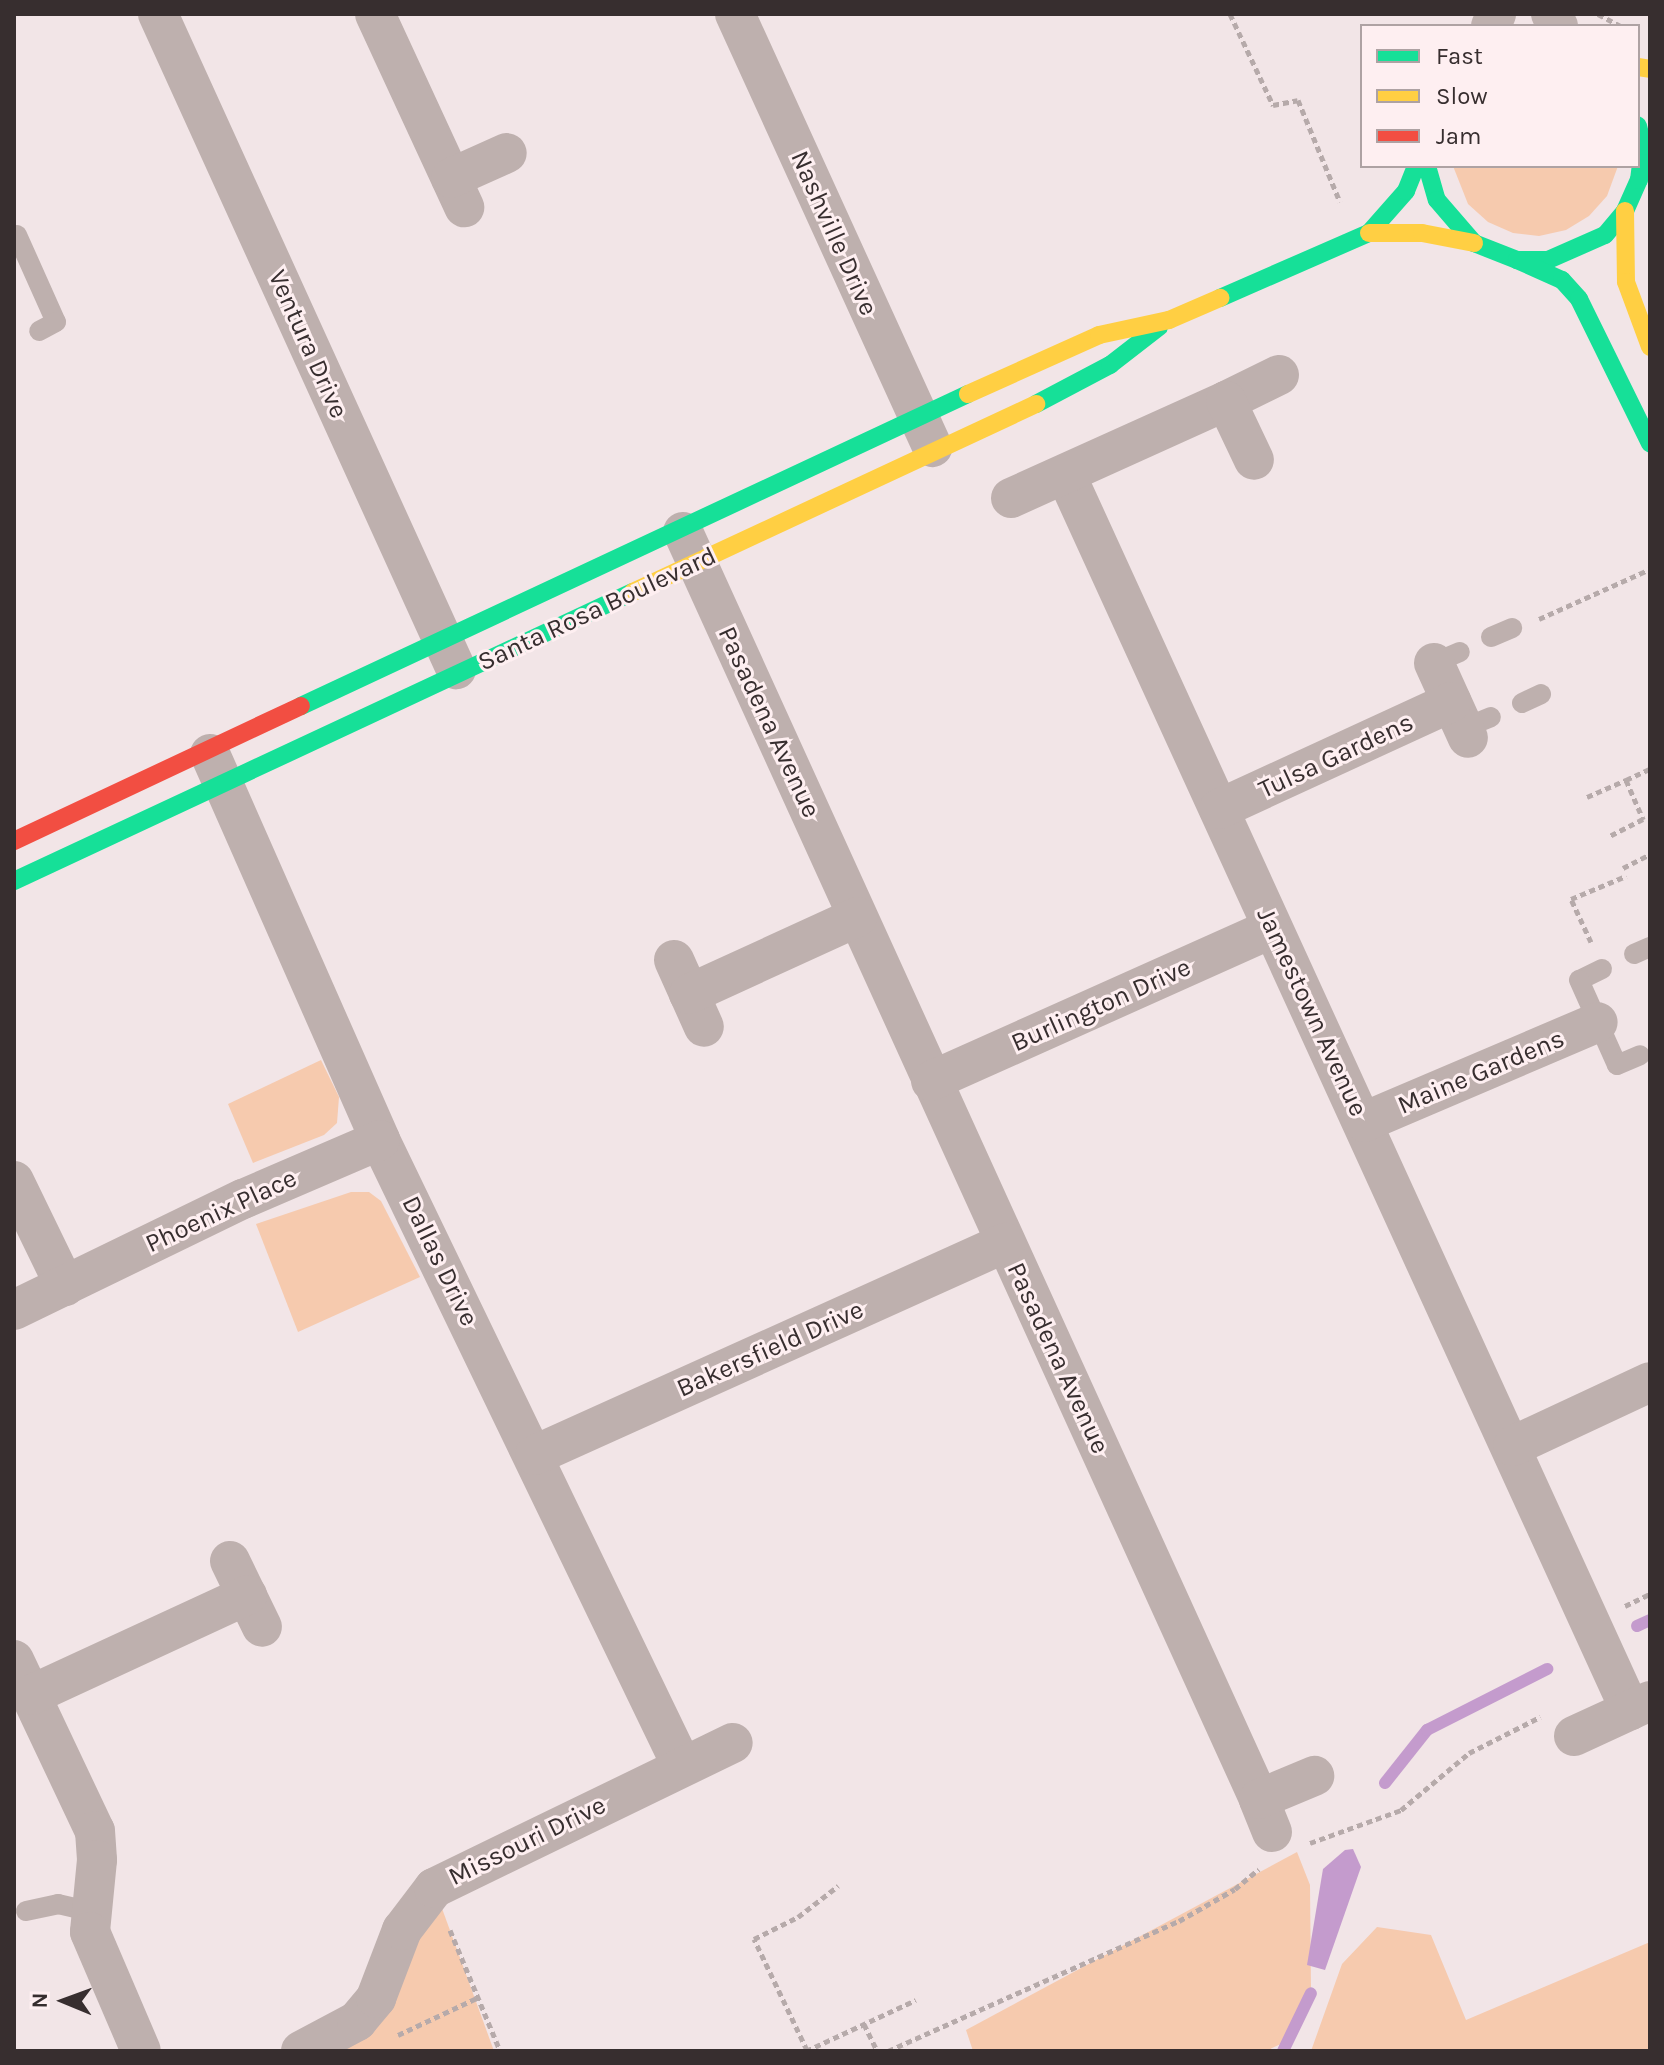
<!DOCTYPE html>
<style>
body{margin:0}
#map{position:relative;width:1664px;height:2065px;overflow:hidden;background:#f2e5e7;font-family:Karla,sans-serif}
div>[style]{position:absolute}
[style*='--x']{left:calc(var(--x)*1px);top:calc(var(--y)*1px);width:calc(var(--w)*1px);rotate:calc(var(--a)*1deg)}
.green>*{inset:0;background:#f6caae}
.water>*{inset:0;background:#c49bcd}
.stream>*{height:12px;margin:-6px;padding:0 6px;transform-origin:6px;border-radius:6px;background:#c49bcd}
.path>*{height:5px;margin-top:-2.5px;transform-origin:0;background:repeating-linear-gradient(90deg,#b6aaaa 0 6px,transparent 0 10px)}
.lane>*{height:20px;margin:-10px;padding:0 10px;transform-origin:10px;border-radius:10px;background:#beb0ae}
.street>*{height:40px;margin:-20px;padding:0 20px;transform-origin:20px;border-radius:20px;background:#beb0ae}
.fast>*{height:18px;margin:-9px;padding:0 9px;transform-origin:9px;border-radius:9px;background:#16e098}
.slow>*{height:18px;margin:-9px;padding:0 9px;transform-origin:9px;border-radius:9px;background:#ffcf43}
.jam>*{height:18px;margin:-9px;padding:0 9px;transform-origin:9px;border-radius:9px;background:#f24e42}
span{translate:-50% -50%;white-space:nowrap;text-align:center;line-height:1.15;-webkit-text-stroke:6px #feeff1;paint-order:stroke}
.street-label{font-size:26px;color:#372e2f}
.frame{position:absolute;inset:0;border:16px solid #372e2f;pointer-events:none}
.legend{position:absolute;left:1360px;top:24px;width:280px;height:144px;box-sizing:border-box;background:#feeff1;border:2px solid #aea2a3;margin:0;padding:10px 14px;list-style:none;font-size:24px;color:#372e2f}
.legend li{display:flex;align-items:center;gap:16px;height:40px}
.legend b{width:40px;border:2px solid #aea2a3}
.north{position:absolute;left:24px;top:1961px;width:80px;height:80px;-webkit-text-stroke:6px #feeff1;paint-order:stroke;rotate:271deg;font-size:22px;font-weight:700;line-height:32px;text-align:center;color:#372e2f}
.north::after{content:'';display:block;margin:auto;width:28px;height:36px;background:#372e2f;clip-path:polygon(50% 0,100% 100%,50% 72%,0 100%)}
</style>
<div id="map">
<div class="green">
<div style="clip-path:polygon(1453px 166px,1618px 166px,1607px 196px,1589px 216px,1566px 230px,1539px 236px,1513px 233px,1488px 222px,1468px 204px)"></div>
<div style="clip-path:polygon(321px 1060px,339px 1097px,337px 1123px,324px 1135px,253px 1163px,228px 1104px)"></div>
<div style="clip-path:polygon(351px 1192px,369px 1192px,381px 1201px,420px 1277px,298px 1332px,256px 1224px)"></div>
<div style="clip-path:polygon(1297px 1852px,1310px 1885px,1311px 1993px,1283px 2043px,1266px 2051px,973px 2051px,966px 2030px)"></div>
<div style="clip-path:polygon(440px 1903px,494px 2051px,318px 2051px)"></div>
<div style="clip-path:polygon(1377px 1927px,1431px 1935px,1466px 2020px,1650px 1942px,1650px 2049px,1311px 2051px,1342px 1964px)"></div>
</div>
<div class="water">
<div style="clip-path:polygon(1353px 1849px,1361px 1867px,1325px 1970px,1307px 1965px,1323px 1869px,1345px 1850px)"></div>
</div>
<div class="stream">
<div style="--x:1637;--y:1626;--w:14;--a:-25"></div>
<div style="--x:1385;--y:1783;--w:68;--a:-51.6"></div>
<div style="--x:1427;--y:1730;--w:135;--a:-26.9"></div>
<div style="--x:1283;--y:2051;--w:64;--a:-64.2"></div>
</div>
<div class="path">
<div style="--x:1230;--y:14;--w:101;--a:64.7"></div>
<div style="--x:1273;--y:105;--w:25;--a:-11"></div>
<div style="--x:1298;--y:100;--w:110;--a:67.6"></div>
<div style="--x:1598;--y:14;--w:26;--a:28"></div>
<div style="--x:1539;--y:619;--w:122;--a:-24.2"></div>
<div style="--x:1626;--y:780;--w:26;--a:-25"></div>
<div style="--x:1587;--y:797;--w:43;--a:-23.6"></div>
<div style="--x:1626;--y:780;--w:43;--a:66.4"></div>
<div style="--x:1643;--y:819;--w:38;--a:153"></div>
<div style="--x:1623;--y:868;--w:30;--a:-27"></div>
<div style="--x:1591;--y:942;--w:47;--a:-114.9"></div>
<div style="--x:1571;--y:899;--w:60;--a:-22.7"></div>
<div style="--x:1625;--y:1606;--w:28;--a:-26"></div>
<div style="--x:1310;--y:1843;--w:97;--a:-19.9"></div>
<div style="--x:1401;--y:1810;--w:89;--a:-40"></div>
<div style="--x:1469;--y:1753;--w:80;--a:-26.9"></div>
<div style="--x:450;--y:1930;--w:131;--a:67.5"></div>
<div style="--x:864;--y:2024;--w:30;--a:64"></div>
<div style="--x:398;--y:2035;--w:87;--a:-25.1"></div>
<div style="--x:807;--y:2050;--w:123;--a:-115.5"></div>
<div style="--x:754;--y:1939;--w:49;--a:-26.6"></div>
<div style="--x:798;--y:1917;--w:51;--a:-37.8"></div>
<div style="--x:806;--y:2051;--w:121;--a:-24.9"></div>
<div style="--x:888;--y:2051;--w:319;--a:-24.1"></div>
<div style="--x:1179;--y:1921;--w:64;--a:-29.7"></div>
<div style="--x:1235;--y:1889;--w:31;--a:-40"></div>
</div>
<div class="lane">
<div style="--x:17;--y:235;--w:95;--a:65.9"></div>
<div style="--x:56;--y:322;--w:19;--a:152"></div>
<div style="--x:1491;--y:637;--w:23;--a:-23"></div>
<div style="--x:1434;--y:663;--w:28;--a:-23"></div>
<div style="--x:1522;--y:703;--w:21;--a:-25"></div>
<div style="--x:1464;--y:728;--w:29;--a:-22"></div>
<div style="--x:1634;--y:954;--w:17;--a:-24"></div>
<div style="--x:1602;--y:969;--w:25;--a:154"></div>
<div style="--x:1579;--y:980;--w:93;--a:65.9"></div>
<div style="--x:1617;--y:1065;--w:25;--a:-23"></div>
<div style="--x:26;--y:1911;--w:33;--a:-12"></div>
<div style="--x:58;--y:1904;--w:32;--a:13"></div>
</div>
<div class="street">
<div style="--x:158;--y:14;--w:720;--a:65.54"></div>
<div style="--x:375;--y:14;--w:213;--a:65.2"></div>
<div style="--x:735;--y:14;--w:476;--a:65.5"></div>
<div style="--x:1551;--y:14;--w:14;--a:60"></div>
<div style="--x:1491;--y:26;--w:13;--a:-67"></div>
<div style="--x:451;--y:178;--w:61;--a:-24.1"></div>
<div style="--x:1226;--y:401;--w:59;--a:-26.1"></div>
<div style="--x:1066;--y:475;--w:1358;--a:65.45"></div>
<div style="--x:1011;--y:498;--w:236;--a:-24.3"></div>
<div style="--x:1226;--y:401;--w:65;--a:64.6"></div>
<div style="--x:683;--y:532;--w:1392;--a:65.55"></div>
<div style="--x:1434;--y:663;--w:82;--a:65.6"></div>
<div style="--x:210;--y:754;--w:422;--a:66.2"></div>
<div style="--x:380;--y:1140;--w:695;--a:64.25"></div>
<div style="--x:1219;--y:809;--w:256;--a:-24.7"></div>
<div style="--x:674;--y:960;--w:73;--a:65.9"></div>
<div style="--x:689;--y:994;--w:185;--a:-24.6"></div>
<div style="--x:931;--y:1081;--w:372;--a:-24.1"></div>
<div style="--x:1364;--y:1122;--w:254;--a:-23.1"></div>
<div style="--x:14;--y:1181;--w:117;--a:64.1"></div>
<div style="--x:14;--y:1310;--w:254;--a:-25.9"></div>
<div style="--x:243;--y:1199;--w:149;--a:-23.3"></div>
<div style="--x:1513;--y:1446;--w:151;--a:-25"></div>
<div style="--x:535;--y:1455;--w:516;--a:-24.28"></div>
<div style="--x:230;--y:1561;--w:73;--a:64.1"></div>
<div style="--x:14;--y:1660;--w:189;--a:64.7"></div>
<div style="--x:95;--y:1831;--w:29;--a:86"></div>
<div style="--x:97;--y:1860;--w:72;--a:95.6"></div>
<div style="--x:90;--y:1932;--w:129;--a:66.8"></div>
<div style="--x:31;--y:1695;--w:238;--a:-24.8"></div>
<div style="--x:1574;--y:1736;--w:84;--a:-24.7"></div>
<div style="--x:1272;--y:1832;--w:35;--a:-112"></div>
<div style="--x:1259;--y:1799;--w:60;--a:-22.7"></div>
<div style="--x:301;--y:2051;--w:64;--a:-28.2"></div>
<div style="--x:357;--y:2021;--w:30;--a:-50"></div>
<div style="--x:376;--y:1998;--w:73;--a:-69.1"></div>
<div style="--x:402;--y:1930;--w:53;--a:-52.7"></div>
<div style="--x:434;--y:1888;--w:332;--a:-25.9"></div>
</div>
<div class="fast">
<div style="--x:1427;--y:166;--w:35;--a:74"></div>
<div style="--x:1437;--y:200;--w:57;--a:49.3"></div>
<div style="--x:1474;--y:243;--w:46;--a:21.6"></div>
<div style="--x:1517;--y:260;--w:31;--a:0"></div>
<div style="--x:1548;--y:260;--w:62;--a:-23.7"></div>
<div style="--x:1605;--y:235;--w:31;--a:-50"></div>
<div style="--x:1625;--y:211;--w:34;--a:-66"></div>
<div style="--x:1639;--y:180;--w:34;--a:-83"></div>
<div style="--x:1643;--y:146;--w:21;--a:-104"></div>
<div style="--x:1517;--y:260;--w:49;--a:24"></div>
<div style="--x:1562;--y:280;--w:25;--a:48"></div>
<div style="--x:1579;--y:299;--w:161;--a:63.8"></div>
<div style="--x:1220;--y:298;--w:163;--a:-23.6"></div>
<div style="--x:1369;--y:233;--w:56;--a:-48.6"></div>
<div style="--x:1406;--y:191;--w:27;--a:-68"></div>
<div style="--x:1036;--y:404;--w:84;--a:-27.8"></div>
<div style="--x:1110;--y:365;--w:62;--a:-37.8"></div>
<div style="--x:301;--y:706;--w:736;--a:-25.07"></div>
<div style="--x:14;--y:881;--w:683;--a:-25.03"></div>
</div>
<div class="slow">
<div style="--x:1638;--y:67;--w:12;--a:9"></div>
<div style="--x:1625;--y:211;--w:71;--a:89.2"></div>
<div style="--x:1626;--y:282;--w:69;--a:69.7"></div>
<div style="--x:1369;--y:233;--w:53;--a:0"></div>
<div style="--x:1422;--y:233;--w:53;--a:10.9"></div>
<div style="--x:968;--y:394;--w:144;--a:-24.2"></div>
<div style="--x:1099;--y:335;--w:72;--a:-12.1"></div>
<div style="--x:1169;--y:320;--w:56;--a:-23.3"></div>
<div style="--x:633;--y:592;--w:445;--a:-25"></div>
</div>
<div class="jam">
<div style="--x:14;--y:841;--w:317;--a:-25.2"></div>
</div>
<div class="street-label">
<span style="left:834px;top:233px;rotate:66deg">Nashville Drive</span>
<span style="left:308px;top:344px;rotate:66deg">Ventura Drive</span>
<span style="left:597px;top:609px;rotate:-25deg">Santa Rosa Boulevard</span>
<span style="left:769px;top:722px;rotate:65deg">Pasadena Avenue</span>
<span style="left:1336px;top:756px;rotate:-25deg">Tulsa Gardens</span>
<span style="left:1101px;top:1005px;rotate:-24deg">Burlington Drive</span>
<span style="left:1312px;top:1012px;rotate:65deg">Jamestown Avenue</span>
<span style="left:1481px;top:1072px;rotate:-23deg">Maine Gardens</span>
<span style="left:221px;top:1211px;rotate:-25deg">Phoenix Place</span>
<span style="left:440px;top:1261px;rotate:64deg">Dallas Drive</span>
<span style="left:770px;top:1349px;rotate:-24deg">Bakersfield Drive</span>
<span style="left:1058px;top:1358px;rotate:65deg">Pasadena Avenue</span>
<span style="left:527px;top:1841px;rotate:-26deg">Missouri Drive</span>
</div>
<div class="frame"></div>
<ul class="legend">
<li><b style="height:10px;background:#16e098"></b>Fast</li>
<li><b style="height:10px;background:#ffcf43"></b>Slow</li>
<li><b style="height:10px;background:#f24e42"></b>Jam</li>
</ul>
<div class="north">N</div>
</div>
